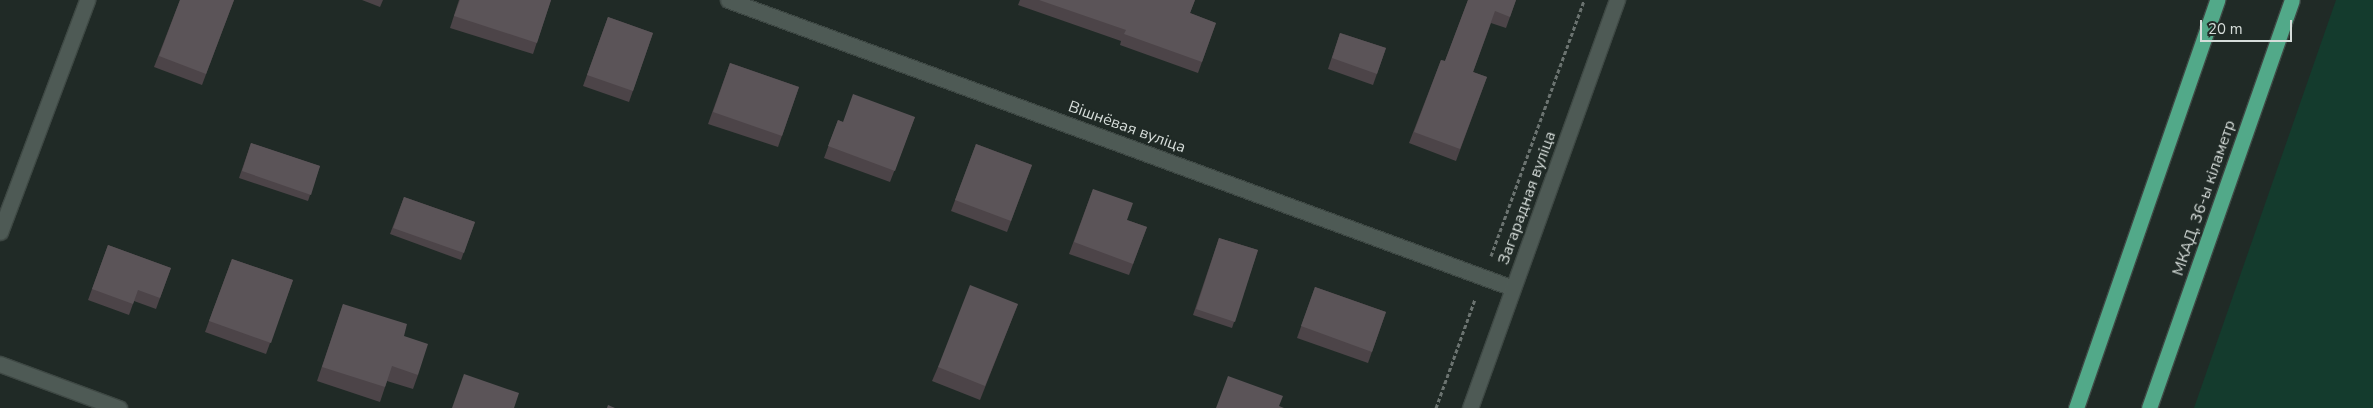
<!DOCTYPE html>
<meta charset="utf-8">
<style>
body{margin:0}
#map{position:relative;width:2373px;height:408px;overflow:hidden;background:#202a26;font-family:"Nunito Sans",sans-serif}
div>[style]{position:absolute}
[style*='--x']{left:calc(var(--x)*1px);top:calc(var(--y)*1px);width:calc(var(--w)*1px);rotate:calc(var(--a)*1deg)}
.green>*{inset:0;background:#143b2d}
.path>*{height:3px;margin-top:-1.5px;transform-origin:0;background:repeating-linear-gradient(90deg,#6b7370 0 4px,transparent 0 6.5px)}
.roads{filter:drop-shadow(1px 0 #3e4844) drop-shadow(-1px 0 #3e4844) drop-shadow(0 1px #3e4844) drop-shadow(0 -1px #3e4844)}
.minor>*{height:15px;margin:-7.5px;padding:0 7.5px;transform-origin:7.5px;border-radius:7.5px;background:#4e5a55}
.highway>*{height:15px;margin:-7.5px;padding:0 7.5px;transform-origin:7.5px;border-radius:7.5px;background:#52a989}
.wall>*{inset:0;background:#4c4448}
.building>*{inset:0;background:#5b5458}
span{translate:-50% -50%;white-space:nowrap;text-align:center;line-height:1.15;-webkit-text-stroke:4px #202a26;paint-order:stroke}
.street-label{font-size:16px;color:#d6ddda}
.scale{position:absolute;left:2200px;top:20px;width:92px;height:22px;box-sizing:border-box;border:2px solid #d6ddda;border-top:0;padding-left:6px;font-size:15px;line-height:18px;white-space:nowrap;color:#d6ddda;-webkit-text-stroke:4px #202a26;paint-order:stroke}
</style>
<div id="map">
<div class="green">
<div style="clip-path:polygon(2336px 0,2373px 0,2373px 408px,2194px 408px)"></div>
</div>
<div class="path">
<div style="--x:1491;--y:256;--w:272;--a:-70"></div>
<div style="--x:1436;--y:408;--w:116;--a:-70.3"></div>
</div>
<div class="roads">
<div class="minor">
<div style="--x:728;--y:0;--w:836;--a:20.15"></div>
<div style="--x:0;--y:232;--w:248;--a:-69.4"></div>
<div style="--x:0;--y:364;--w:127;--a:20.3"></div>
<div style="--x:1470;--y:408;--w:434;--a:-70.2"></div>
</div>
<div class="highway">
<div style="--x:2076;--y:408;--w:432;--a:-70.9"></div>
<div style="--x:2149;--y:408;--w:432;--a:-70.7"></div>
</div>
</div>
<div class="wall">
<div style="clip-path:polygon(180px 0,234px 0,202px 85px,154px 67px)"></div>
<div style="clip-path:polygon(362px 0,383px 0,380px 7px)"></div>
<div style="clip-path:polygon(459px 0,551px 0,533px 54px,450px 28px)"></div>
<div style="clip-path:polygon(1020px 0,1195px 0,1190px 13px,1216px 23px,1198px 73px,1120px 45px,1121px 41px,1018px 5px)"></div>
<div style="clip-path:polygon(1468px 0,1516px 0,1506px 28px,1491px 23px,1473px 72px,1487px 77px,1456px 161px,1409px 143px,1441px 60px,1445px 61px)"></div>
<div style="clip-path:polygon(608px 17px,653px 33px,629px 102px,583px 86px)"></div>
<div style="clip-path:polygon(1340px 33px,1386px 48px,1373px 85px,1328px 69px)"></div>
<div style="clip-path:polygon(730px 63px,799px 87px,778px 147px,708px 124px)"></div>
<div style="clip-path:polygon(915px 117px,890px 182px,824px 158px,838px 120px,843px 122px)"></div>
<div style="clip-path:polygon(251px 143px,320px 166px,308px 201px,239px 178px)"></div>
<div style="clip-path:polygon(976px 144px,1032px 165px,1007px 232px,951px 211px)"></div>
<div style="clip-path:polygon(1093px 189px,1127px 220px,1147px 227px,1129px 275px,1069px 254px)"></div>
<div style="clip-path:polygon(404px 197px,475px 222px,461px 260px,390px 234px)"></div>
<div style="clip-path:polygon(1219px 238px,1258px 250px,1232px 328px,1193px 315px)"></div>
<div style="clip-path:polygon(108px 245px,171px 268px,156px 309px,134px 301px,129px 315px,88px 300px)"></div>
<div style="clip-path:polygon(232px 259px,293px 280px,266px 354px,205px 332px)"></div>
<div style="clip-path:polygon(1315px 287px,1386px 312px,1368px 363px,1297px 338px)"></div>
<div style="clip-path:polygon(343px 304px,404px 336px,418px 375px,413px 389px,387px 381px,380px 402px,317px 381px)"></div>
<div style="clip-path:polygon(1018px 304px,980px 400px,932px 381px,938px 367px)"></div>
</div>
<div class="building">
<div style="clip-path:polygon(180px 0,234px 0,206px 74px,159px 56px)"></div>
<div style="clip-path:polygon(460px 0,551px 0,537px 43px,454px 16px)"></div>
<div style="clip-path:polygon(1039px 0,1195px 0,1190px 13px,1216px 23px,1202px 62px,1124px 34px,1126px 30px)"></div>
<div style="clip-path:polygon(1468px 0,1516px 0,1510px 17px,1495px 11px,1473px 72px,1487px 77px,1460px 149px,1414px 132px,1441px 60px,1445px 61px)"></div>
<div style="clip-path:polygon(608px 17px,653px 33px,633px 91px,587px 75px)"></div>
<div style="clip-path:polygon(1340px 33px,1386px 48px,1377px 74px,1332px 58px)"></div>
<div style="clip-path:polygon(730px 63px,799px 87px,782px 136px,713px 112px)"></div>
<div style="clip-path:polygon(853px 94px,915px 117px,895px 171px,828px 146px,838px 120px,843px 122px)"></div>
<div style="clip-path:polygon(251px 143px,320px 166px,311px 195px,242px 171px)"></div>
<div style="clip-path:polygon(976px 144px,1032px 165px,1011px 221px,955px 200px)"></div>
<div style="clip-path:polygon(1093px 189px,1133px 203px,1127px 220px,1147px 227px,1133px 264px,1074px 242px)"></div>
<div style="clip-path:polygon(404px 197px,475px 222px,464px 253px,393px 228px)"></div>
<div style="clip-path:polygon(1219px 238px,1258px 250px,1235px 322px,1196px 309px)"></div>
<div style="clip-path:polygon(108px 245px,171px 268px,160px 298px,138px 290px,133px 304px,92px 289px)"></div>
<div style="clip-path:polygon(232px 259px,293px 280px,271px 343px,209px 321px)"></div>
<div style="clip-path:polygon(970px 285px,1018px 304px,985px 386px,938px 367px)"></div>
<div style="clip-path:polygon(1315px 287px,1386px 312px,1372px 352px,1301px 326px)"></div>
<div style="clip-path:polygon(343px 304px,407px 324px,404px 336px,428px 344px,418px 375px,392px 366px,385px 387px,322px 367px)"></div>
<div style="clip-path:polygon(464px 374px,519px 393px,514px 408px,452px 408px)"></div>
<div style="clip-path:polygon(1228px 376px,1283px 396px,1279px 406px,1284px 408px,1216px 408px)"></div>
<div style="clip-path:polygon(608px 405px,615px 408px,607px 408px)"></div>
</div>
<div class="street-label">
<span style="left:1127px;top:127px;rotate:20deg">Вішнёвая вуліца</span>
<span style="left:1527px;top:198px;rotate:-70deg">Загарадная вуліца</span>
<span style="left:2204px;top:198px;rotate:-71deg">МКАД, 36-ы кіламетр</span>
</div>
<div class="scale">20 m</div>
</div>
